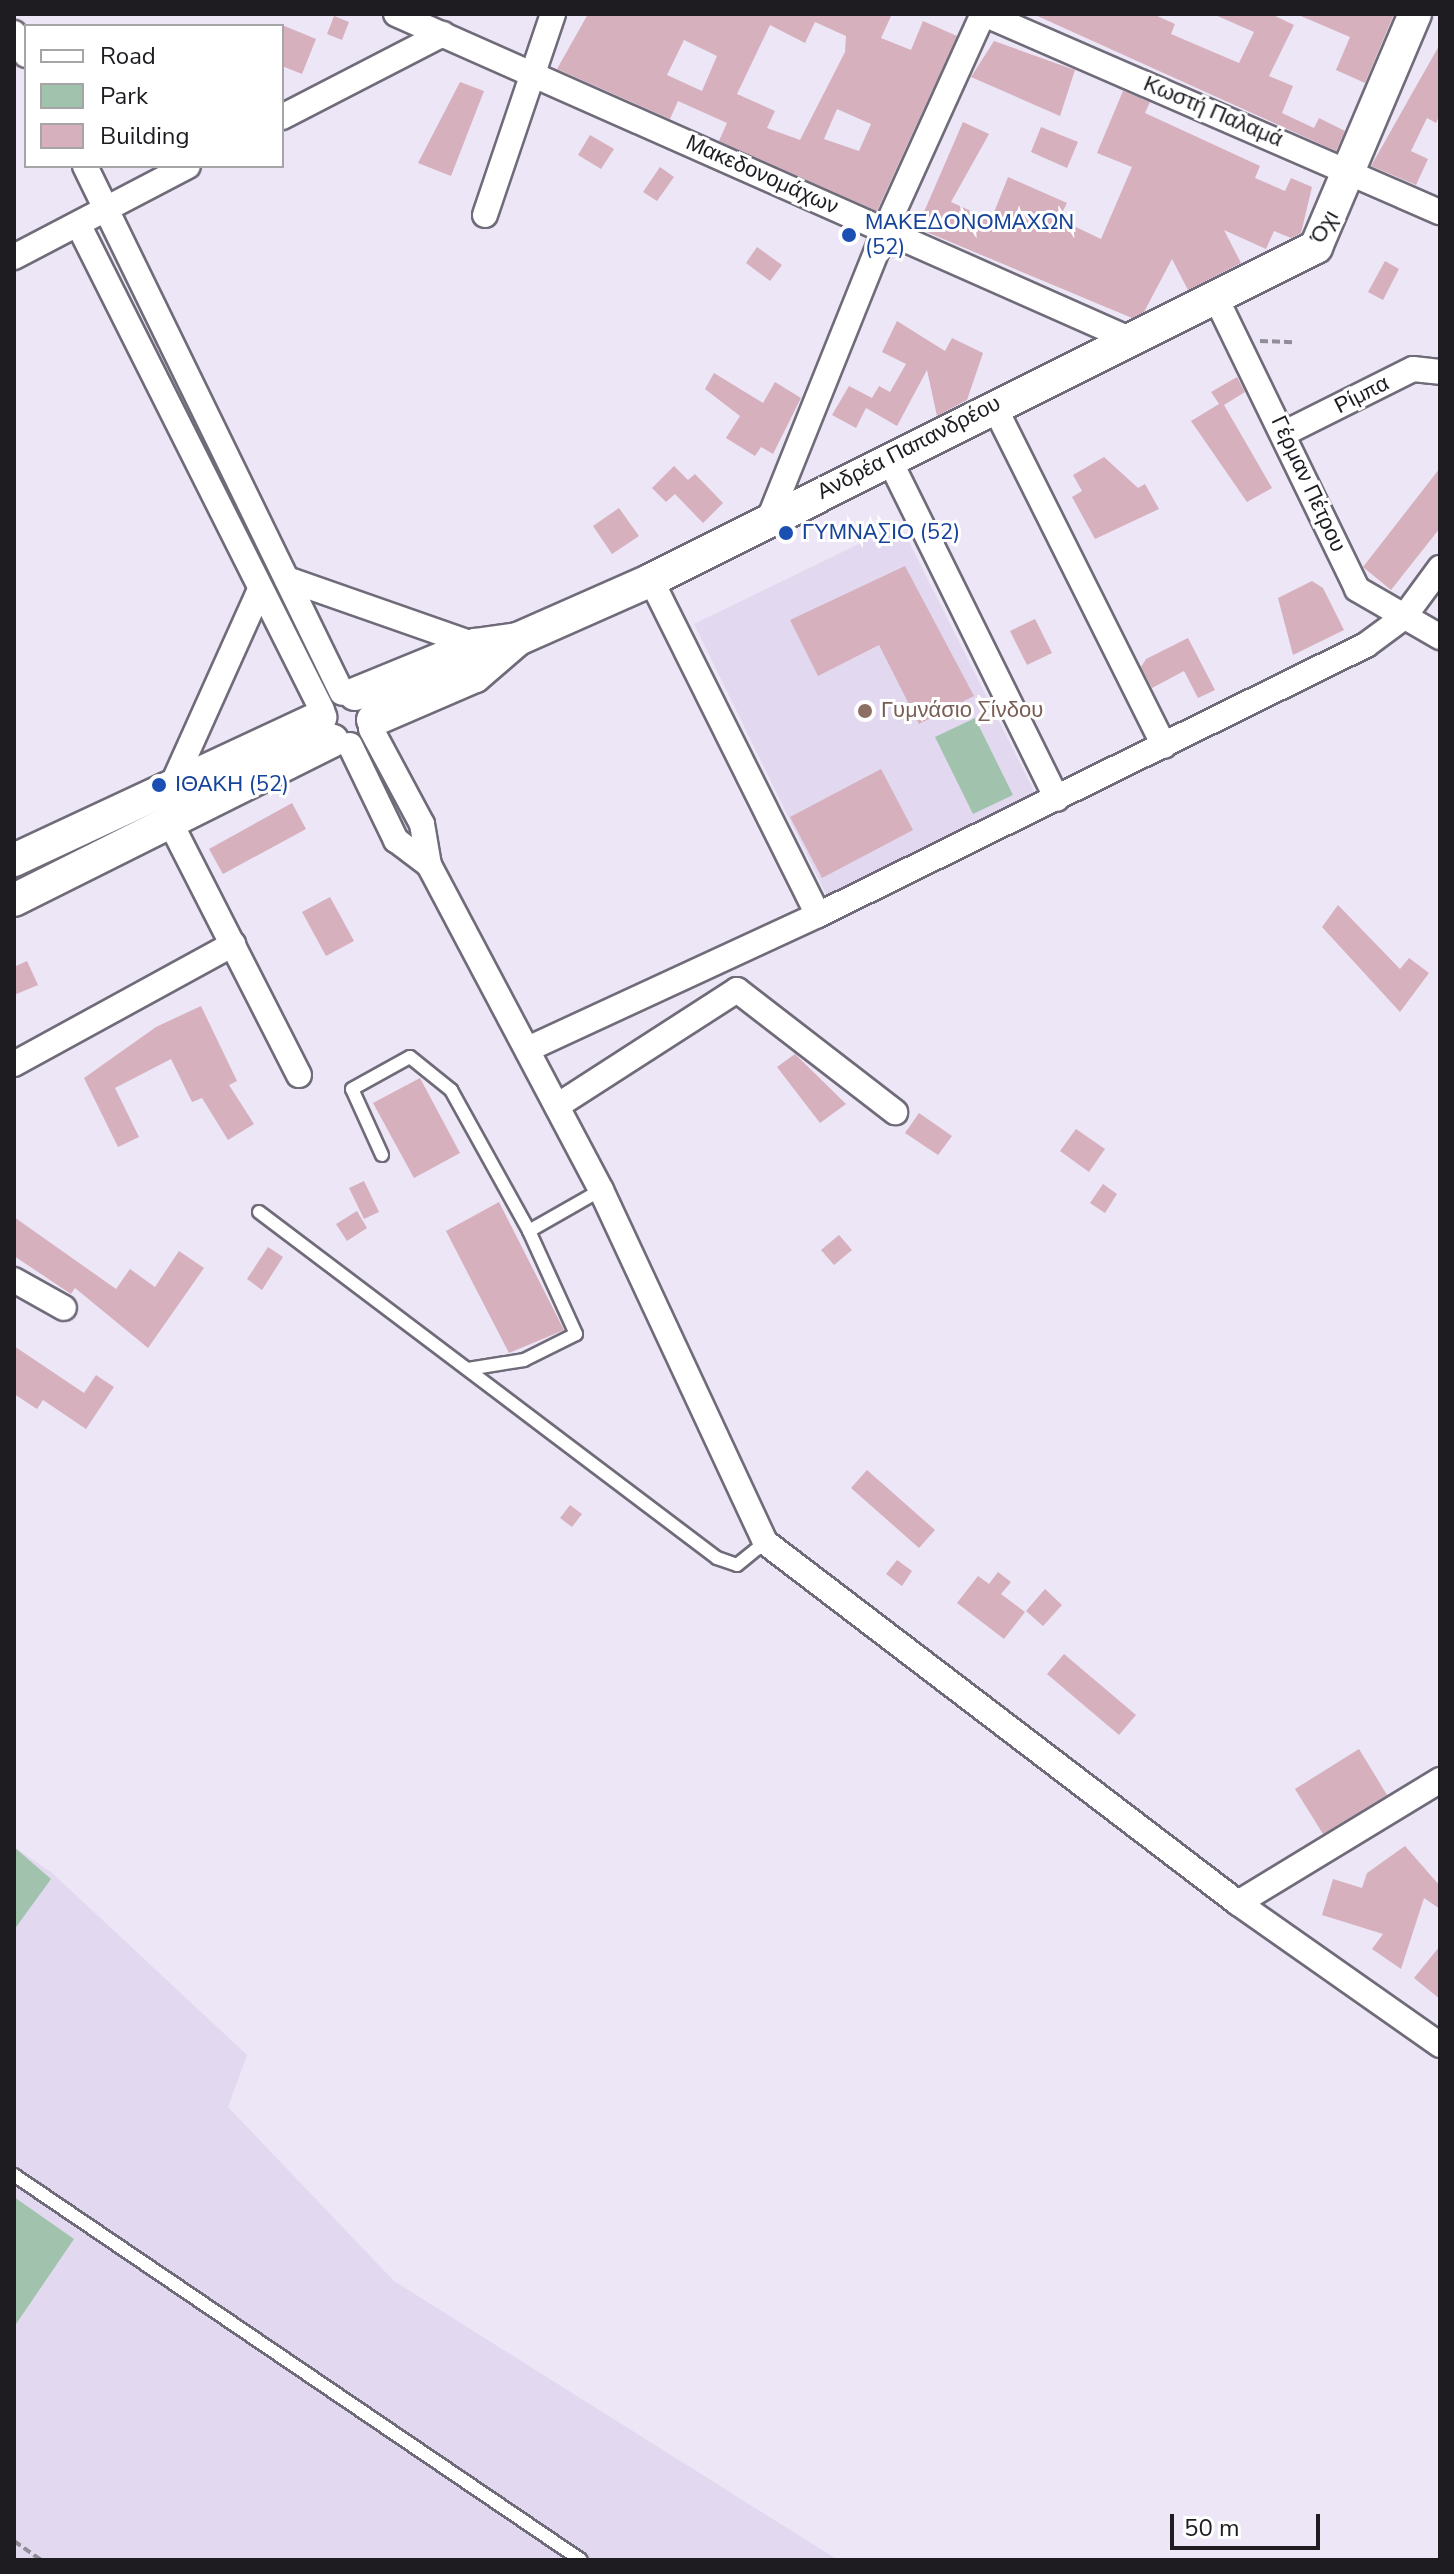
<!DOCTYPE html>
<meta charset="utf-8">
<style>
body{margin:0}
#map{position:relative;width:1454px;height:2574px;overflow:hidden;background:#ece6f6;font-family:"Nunito Sans",sans-serif}
div>[style]{position:absolute}
[style*='--x']{left:calc(var(--x)*1px);top:calc(var(--y)*1px);width:calc(var(--w)*1px);rotate:calc(var(--a)*1deg)}
.built>*{inset:0;background:#e2d9f0}
.green>*{inset:0;background:#a1c3ae}
.building>*{inset:0;background:#d7b0bd}
.path>*{height:4px;margin-top:-2px;transform-origin:0;background:repeating-linear-gradient(90deg,#918d98 0 8px,transparent 0 12px)}
.roads{filter:drop-shadow(2px 0 #706b79) drop-shadow(-2px 0 #706b79) drop-shadow(0 2px #706b79) drop-shadow(0 -2px #706b79)}
.lane>*{height:12px;margin:-6px;padding:0 6px;transform-origin:6px;border-radius:6px;background:#fff}
.street>*{height:24px;margin:-12px;padding:0 12px;transform-origin:12px;border-radius:12px;background:#fff}
.secondary>*{height:32px;margin:-16px;padding:0 16px;transform-origin:16px;border-radius:16px;background:#fff}
.dots>*{width:22px;height:22px;translate:-50% -50%;box-sizing:border-box;border:4px solid #fff;border-radius:50%}
span{translate:-50% -50%;white-space:nowrap;text-align:center;line-height:1.15;-webkit-text-stroke:6px #fff;paint-order:stroke}
.street-label{font-size:22px;color:#1e1c21}
.transit-label{font-size:22px;color:#164399}
.left{translate:0 -50%;text-align:left}
.education-label{font-size:22px;color:#785e54}
.frame{position:absolute;inset:0;border:16px solid #1e1c21;pointer-events:none}
.legend{position:absolute;left:24px;top:24px;width:260px;height:144px;box-sizing:border-box;background:#fff;border:2px solid #a5a4a6;margin:0;padding:10px 14px;list-style:none;font-size:24px;color:#1e1c21}
.legend li{display:flex;align-items:center;gap:16px;height:40px}
.legend b{width:40px;border:2px solid #a5a4a6}
.scale{position:absolute;left:1170px;top:2514px;width:150px;height:36px;box-sizing:border-box;border:4px solid #1e1c21;border-top:0;padding-left:10px;font-size:24px;line-height:28px;white-space:nowrap;color:#1e1c21;-webkit-text-stroke:6px #fff;paint-order:stroke}
</style>
<div id="map">
<div class="built">
<div style="clip-path:polygon(900px 524px,1037px 797px,828px 898px,694px 624px)"></div>
<div style="clip-path:polygon(14px 1847px,51px 1872px,247px 2055px,228px 2107px,394px 2281px,838px 2560px,14px 2560px)"></div>
</div>
<div class="green">
<div style="clip-path:polygon(975px 718px,1013px 795px,973px 814px,935px 737px)"></div>
<div style="clip-path:polygon(14px 1847px,51px 1879px,14px 1930px)"></div>
<div style="clip-path:polygon(14px 2197px,74px 2239px,14px 2327px)"></div>
</div>
<div class="building">
<div style="clip-path:polygon(evenodd,588px 14px,892px 14px,881px 38px,911px 50px,923px 21px,957px 36px,877px 211px,719px 141px,727px 123px,678px 101px,670px 119px,557px 69px,588px 14px,815px 22px,846px 36px,845px 52px,800px 140px,767px 128px,775px 111px,737px 94px,770px 25px,805px 43px,815px 22px,588px 14px,684px 40px,717px 56px,702px 91px,667px 75px,684px 40px,588px 14px,837px 109px,871px 124px,859px 151px,824px 139px,837px 109px)"></div>
<div style="clip-path:polygon(1033px 14px,1153px 14px,1175px 24px,1171px 34px,1239px 63px,1254px 32px,1213px 14px,1271px 14px,1294px 25px,1269px 76px,1293px 86px,1282px 113px,1314px 128px,1319px 118px,1345px 131px,1336px 151px)"></div>
<div style="clip-path:polygon(1296px 14px,1394px 14px,1365px 83px,1336px 70px,1350px 37px)"></div>
<div style="clip-path:polygon(334px 16px,349px 22px,342px 40px,327px 34px)"></div>
<div style="clip-path:polygon(282px 25px,316px 39px,302px 74px,282px 66px)"></div>
<div style="clip-path:polygon(994px 41px,1075px 70px,1060px 116px,971px 77px)"></div>
<div style="clip-path:polygon(1440px 44px,1440px 114px,1436px 123px,1427px 118px,1411px 151px,1428px 159px,1416px 185px,1371px 166px)"></div>
<div style="clip-path:polygon(460px 82px,484px 91px,451px 176px,418px 163px)"></div>
<div style="clip-path:polygon(1123px 91px,1150px 102px,1145px 113px,1260px 166px,1255px 178px,1285px 191px,1291px 178px,1312px 187px,1301px 233px,1291px 238px,1274px 231px,1266px 249px,1224px 230px,1241px 263px,1188px 290px,1172px 259px,1144px 312px,1132px 318px,917px 228px,963px 122px,989px 134px,951px 202px,991px 220px,1008px 177px,1067px 203px,1059px 219px,1101px 239px,1132px 167px,1097px 153px)"></div>
<div style="clip-path:polygon(1041px 127px,1078px 142px,1067px 168px,1031px 152px)"></div>
<div style="clip-path:polygon(590px 135px,614px 149px,601px 169px,578px 155px)"></div>
<div style="clip-path:polygon(660px 167px,674px 177px,657px 201px,643px 192px)"></div>
<div style="clip-path:polygon(757px 247px,782px 265px,770px 281px,746px 263px)"></div>
<div style="clip-path:polygon(1385px 261px,1399px 269px,1383px 300px,1368px 292px)"></div>
<div style="clip-path:polygon(897px 321px,945px 351px,952px 338px,983px 353px,967px 400px,937px 416px,927px 370px,897px 426px,866px 408px,856px 428px,832px 415px,849px 386px,872px 398px,879px 386px,890px 392px,906px 364px,882px 352px)"></div>
<div style="clip-path:polygon(714px 373px,763px 403px,775px 382px,801px 398px,773px 454px,761px 447px,755px 456px,726px 438px,740px 416px,705px 389px)"></div>
<div style="clip-path:polygon(1237px 377px,1245px 392px,1224px 405px,1272px 488px,1247px 502px,1191px 421px,1219px 404px,1211px 392px)"></div>
<div style="clip-path:polygon(1104px 457px,1138px 488px,1145px 484px,1159px 509px,1095px 539px,1072px 497px,1082px 491px,1073px 475px)"></div>
<div style="clip-path:polygon(674px 466px,688px 480px,695px 474px,723px 503px,703px 523px,675px 494px,666px 502px,652px 488px)"></div>
<div style="clip-path:polygon(1440px 468px,1440px 528px,1391px 590px,1363px 567px)"></div>
<div style="clip-path:polygon(619px 508px,639px 536px,612px 554px,593px 526px)"></div>
<div style="clip-path:polygon(905px 566px,974px 696px,919px 724px,879px 645px,818px 676px,790px 620px)"></div>
<div style="clip-path:polygon(1312px 581px,1323px 588px,1344px 630px,1293px 655px,1278px 598px)"></div>
<div style="clip-path:polygon(1035px 619px,1052px 653px,1027px 665px,1010px 631px)"></div>
<div style="clip-path:polygon(1188px 638px,1215px 690px,1198px 698px,1184px 671px,1152px 688px,1141px 667px,1146px 659px)"></div>
<div style="clip-path:polygon(881px 769px,913px 830px,822px 878px,790px 817px)"></div>
<div style="clip-path:polygon(292px 803px,306px 829px,223px 874px,209px 849px)"></div>
<div style="clip-path:polygon(330px 897px,354px 941px,326px 956px,302px 912px)"></div>
<div style="clip-path:polygon(1338px 905px,1400px 969px,1409px 958px,1429px 973px,1400px 1012px,1322px 927px)"></div>
<div style="clip-path:polygon(27px 961px,38px 985px,14px 995px,14px 967px)"></div>
<div style="clip-path:polygon(201px 1006px,237px 1081px,229px 1085px,254px 1124px,228px 1140px,202px 1098px,192px 1102px,171px 1059px,115px 1088px,139px 1137px,118px 1147px,84px 1078px,156px 1027px)"></div>
<div style="clip-path:polygon(795px 1054px,846px 1104px,820px 1123px,777px 1067px)"></div>
<div style="clip-path:polygon(420px 1078px,460px 1153px,414px 1178px,373px 1103px)"></div>
<div style="clip-path:polygon(919px 1113px,952px 1136px,938px 1155px,905px 1133px)"></div>
<div style="clip-path:polygon(1076px 1129px,1105px 1149px,1089px 1172px,1060px 1151px)"></div>
<div style="clip-path:polygon(364px 1181px,379px 1212px,364px 1219px,349px 1188px)"></div>
<div style="clip-path:polygon(1103px 1184px,1117px 1194px,1105px 1213px,1090px 1203px)"></div>
<div style="clip-path:polygon(499px 1202px,564px 1330px,509px 1353px,446px 1231px)"></div>
<div style="clip-path:polygon(357px 1211px,367px 1228px,347px 1241px,336px 1224px)"></div>
<div style="clip-path:polygon(14px 1217px,116px 1289px,130px 1269px,155px 1287px,179px 1251px,204px 1268px,148px 1348px,75px 1288px,71px 1294px,14px 1256px)"></div>
<div style="clip-path:polygon(839px 1235px,852px 1250px,834px 1265px,821px 1250px)"></div>
<div style="clip-path:polygon(268px 1247px,283px 1257px,262px 1290px,247px 1279px)"></div>
<div style="clip-path:polygon(14px 1346px,84px 1393px,96px 1375px,114px 1387px,86px 1429px,43px 1400px,37px 1409px,14px 1394px)"></div>
<div style="clip-path:polygon(867px 1470px,935px 1530px,919px 1548px,851px 1488px)"></div>
<div style="clip-path:polygon(570px 1505px,582px 1514px,572px 1527px,560px 1518px)"></div>
<div style="clip-path:polygon(897px 1560px,912px 1571px,902px 1586px,886px 1574px)"></div>
<div style="clip-path:polygon(998px 1572px,1011px 1582px,1001px 1594px,1025px 1612px,1004px 1639px,957px 1603px,978px 1576px,989px 1584px)"></div>
<div style="clip-path:polygon(1045px 1589px,1062px 1605px,1043px 1626px,1026px 1611px)"></div>
<div style="clip-path:polygon(1064px 1654px,1136px 1715px,1119px 1735px,1047px 1674px)"></div>
<div style="clip-path:polygon(1359px 1749px,1387px 1795px,1323px 1834px,1295px 1789px)"></div>
<div style="clip-path:polygon(1405px 1846px,1440px 1886px,1440px 1909px,1424px 1898px,1401px 1969px,1372px 1949px,1383px 1934px,1322px 1915px,1333px 1879px,1362px 1888px,1367px 1873px)"></div>
<div style="clip-path:polygon(1440px 1946px,1440px 1999px,1414px 1978px)"></div>
</div>
<div class="path">
<div style="--x:1260;--y:341;--w:33;--a:2"></div>
<div style="--x:14;--y:2541;--w:33;--a:35"></div>
</div>
<div class="roads">
<div class="lane">
<div style="--x:382;--y:1155;--w:72;--a:-114.4"></div>
<div style="--x:352;--y:1089;--w:66;--a:-28.9"></div>
<div style="--x:410;--y:1057;--w:53;--a:38.8"></div>
<div style="--x:451;--y:1090;--w:161;--a:61"></div>
<div style="--x:259;--y:1212;--w:574;--a:37.07"></div>
<div style="--x:717;--y:1558;--w:21;--a:19"></div>
<div style="--x:737;--y:1565;--w:36;--a:-39"></div>
<div style="--x:468;--y:1369;--w:57;--a:-9.1"></div>
<div style="--x:524;--y:1360;--w:58;--a:-26.6"></div>
<div style="--x:576;--y:1334;--w:113;--a:-114.5"></div>
<div style="--x:529;--y:1231;--w:83;--a:-29.7"></div>
<div style="--x:14;--y:2175;--w:685;--a:34.18"></div>
</div>
<div class="street">
<div style="--x:396;--y:14;--w:800;--a:23.9"></div>
<div style="--x:984;--y:14;--w:497;--a:23.5"></div>
<div style="--x:14;--y:33;--w:25;--a:61"></div>
<div style="--x:282;--y:117;--w:181;--a:-27.3"></div>
<div style="--x:85;--y:166;--w:586;--a:64"></div>
<div style="--x:485;--y:215;--w:212;--a:-71.3"></div>
<div style="--x:78;--y:224;--w:544;--a:63.34"></div>
<div style="--x:14;--y:257;--w:196;--a:-27.6"></div>
<div style="--x:1214;--y:294;--w:328;--a:64.1"></div>
<div style="--x:1357;--y:589;--w:96;--a:30"></div>
<div style="--x:994;--y:406;--w:380;--a:63.4"></div>
<div style="--x:1285;--y:433;--w:143;--a:-26.6"></div>
<div style="--x:1413;--y:369;--w:27;--a:6"></div>
<div style="--x:889;--y:459;--w:379;--a:63.7"></div>
<div style="--x:769;--y:519;--w:311;--a:-68.1"></div>
<div style="--x:885;--y:230;--w:237;--a:-65.6"></div>
<div style="--x:287;--y:579;--w:199;--a:19.3"></div>
<div style="--x:651;--y:580;--w:374;--a:63.5"></div>
<div style="--x:371;--y:729;--w:108;--a:61.8"></div>
<div style="--x:422;--y:824;--w:42;--a:80.3"></div>
<div style="--x:429;--y:865;--w:368;--a:62.1"></div>
<div style="--x:601;--y:1190;--w:388;--a:65"></div>
<div style="--x:765;--y:1542;--w:595;--a:37.35"></div>
<div style="--x:1238;--y:1903;--w:247;--a:35.1"></div>
<div style="--x:350;--y:745;--w:106;--a:64.2"></div>
<div style="--x:396;--y:840;--w:41;--a:37.1"></div>
<div style="--x:174;--y:781;--w:209;--a:-65.8"></div>
<div style="--x:170;--y:822;--w:284;--a:63"></div>
<div style="--x:528;--y:1049;--w:319;--a:-24.8"></div>
<div style="--x:818;--y:915;--w:611;--a:-26.23"></div>
<div style="--x:1366;--y:645;--w:47;--a:-36.4"></div>
<div style="--x:1404;--y:617;--w:61;--a:-53.7"></div>
<div style="--x:14;--y:1064;--w:250;--a:-28.7"></div>
<div style="--x:557;--y:1106;--w:214;--a:-32.8"></div>
<div style="--x:737;--y:990;--w:200;--a:37.7"></div>
<div style="--x:14;--y:1280;--w:57;--a:29.2"></div>
<div style="--x:1238;--y:1903;--w:237;--a:-31.3"></div>
</div>
<div class="secondary">
<div style="--x:355;--y:694;--w:130;--a:-22.2"></div>
<div style="--x:475;--y:645;--w:43;--a:-7.9"></div>
<div style="--x:518;--y:639;--w:145;--a:-23.9"></div>
<div style="--x:651;--y:580;--w:744;--a:-26.6"></div>
<div style="--x:1316;--y:247;--w:253;--a:-67"></div>
<div style="--x:373;--y:720;--w:111;--a:-23.3"></div>
<div style="--x:475;--y:676;--w:57;--a:-40.7"></div>
<div style="--x:14;--y:860;--w:338;--a:-25"></div>
<div style="--x:14;--y:900;--w:356;--a:-26.6"></div>
</div>
</div>
<div class="dots">
<div style="left:849px;top:235px;background:#1a4fb4"></div>
<div style="left:786px;top:533px;background:#1a4fb4"></div>
<div style="left:865px;top:711px;background:#8d6e63"></div>
<div style="left:159px;top:785px;background:#1a4fb4"></div>
</div>
<div class="street-label">
<span style="left:1213px;top:112px;rotate:23deg">Κωστή Παλαμά</span>
<span style="left:762px;top:175px;rotate:24deg">Μακεδονομάχων</span>
<span style="left:1325px;top:227px;rotate:-60deg">Όχι</span>
<span style="left:1362px;top:395px;rotate:-27deg">Ρίμπα</span>
<span style="left:909px;top:448px;rotate:-27deg">Ανδρέα Παπανδρέου</span>
<span style="left:1308px;top:484px;rotate:65deg">Γέρμαν Πέτρου</span>
</div>
<div class="transit-label">
<span class="left" style="left:865px;top:235px">ΜΑΚΕΔΟΝΟΜΑΧΩΝ<br>(52)</span>
<span class="left" style="left:802px;top:533px">ΓΥΜΝΑΣΙΟ (52)</span>
<span class="left" style="left:175px;top:785px">ΙΘΑΚΗ (52)</span>
</div>
<div class="education-label">
<span class="left" style="left:881px;top:711px">Γυμνάσιο Σίνδου</span>
</div>
<div class="frame"></div>
<ul class="legend">
<li><b style="height:10px;background:#fff"></b>Road</li>
<li><b style="height:22px;background:#a1c3ae"></b>Park</li>
<li><b style="height:22px;background:#d7b0bd"></b>Building</li>
</ul>
<div class="scale">50 m</div>
</div>
